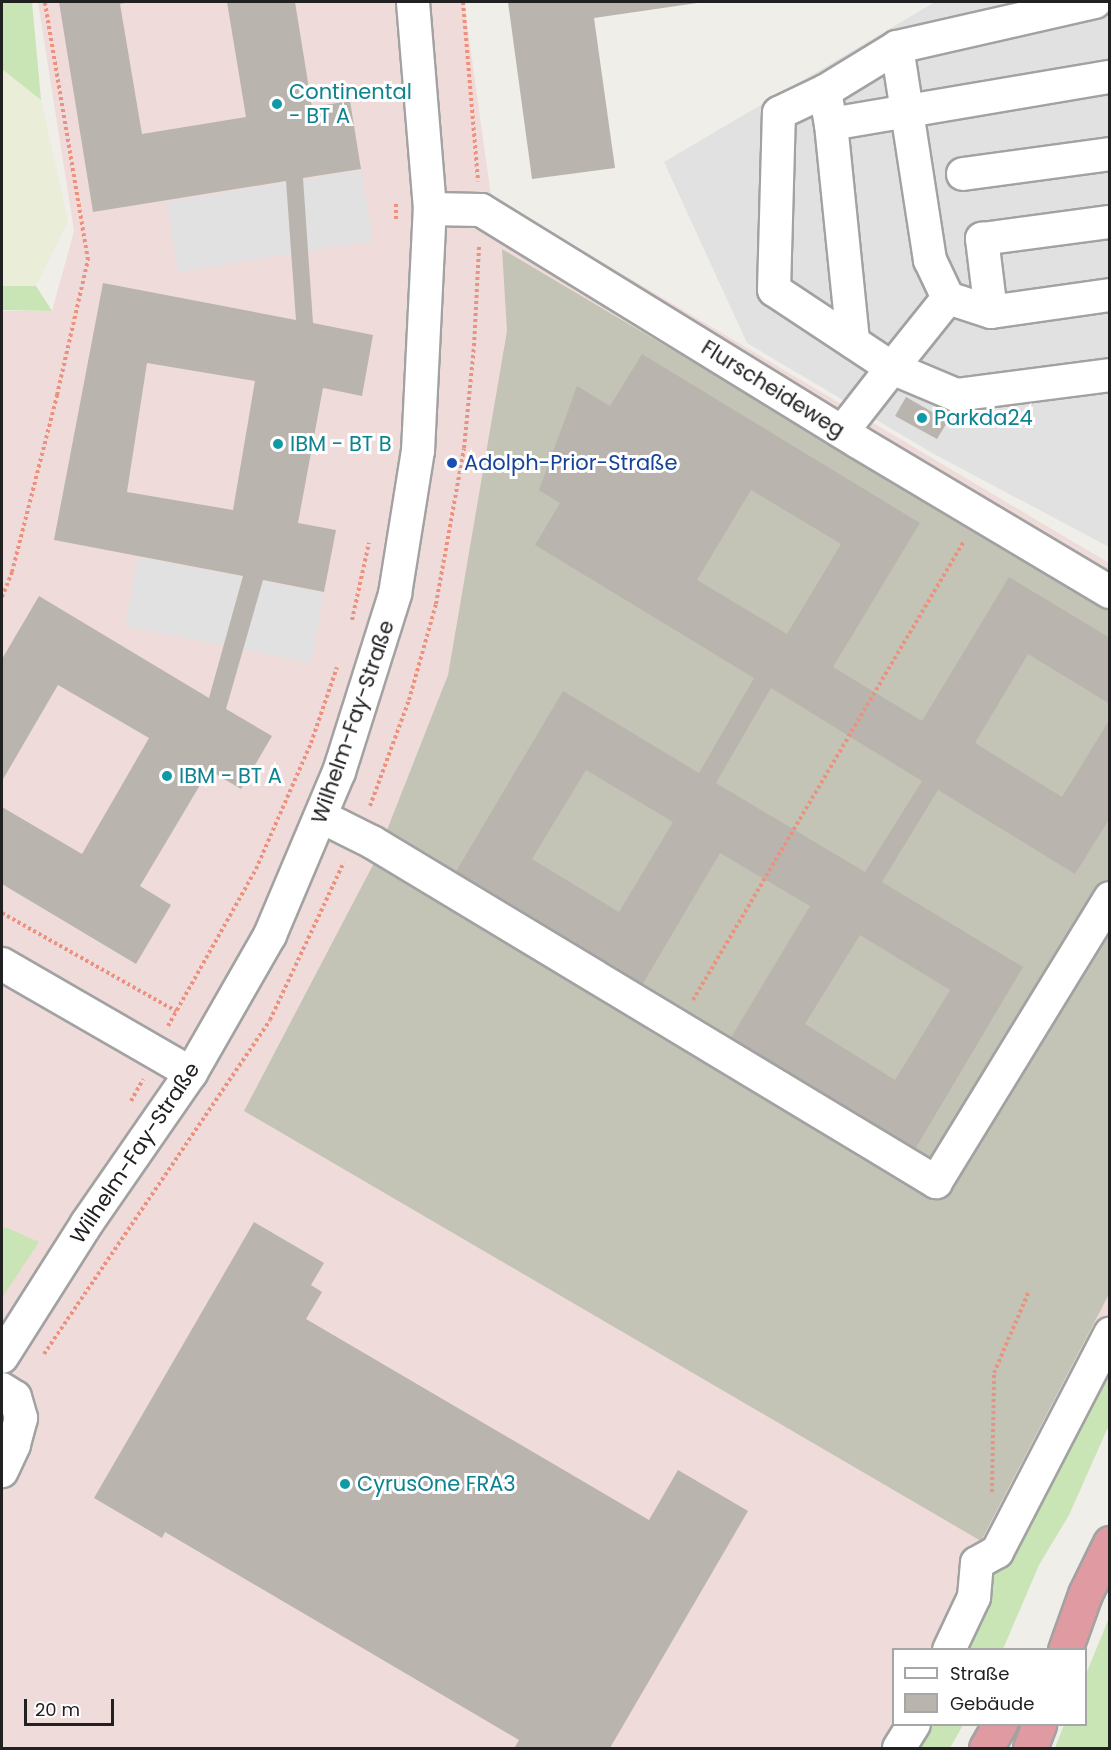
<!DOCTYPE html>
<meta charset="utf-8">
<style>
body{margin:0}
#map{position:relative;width:1111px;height:1750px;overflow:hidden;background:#f0eee9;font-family:Poppins,sans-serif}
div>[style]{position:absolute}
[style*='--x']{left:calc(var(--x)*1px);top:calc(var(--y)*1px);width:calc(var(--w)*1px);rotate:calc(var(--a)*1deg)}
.commercial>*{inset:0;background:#efdcda}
.construction>*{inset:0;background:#c3c4b5}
.farmland>*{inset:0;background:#eaedd7}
.grass>*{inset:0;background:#c9e4b5}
.parking>*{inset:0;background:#e1e1e1}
.building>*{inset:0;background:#bab4af}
.path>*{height:4px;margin-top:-2px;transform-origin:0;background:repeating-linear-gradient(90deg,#ec917e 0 3px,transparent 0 6px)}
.roads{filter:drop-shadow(2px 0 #a2a2a2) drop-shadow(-2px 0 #a2a2a2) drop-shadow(0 2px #a2a2a2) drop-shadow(0 -2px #a2a2a2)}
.minor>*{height:32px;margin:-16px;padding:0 16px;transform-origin:16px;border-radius:16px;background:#fff}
.highway>*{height:33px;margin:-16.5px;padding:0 16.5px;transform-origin:16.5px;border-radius:16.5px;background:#df9aa2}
.dots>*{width:16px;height:16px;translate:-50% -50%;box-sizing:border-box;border:3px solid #fff;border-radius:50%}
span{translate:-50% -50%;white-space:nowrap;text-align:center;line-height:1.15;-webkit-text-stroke:6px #fff;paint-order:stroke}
.culture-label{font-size:21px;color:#0d838f}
.left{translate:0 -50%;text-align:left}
.street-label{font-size:21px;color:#212121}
.transit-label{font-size:21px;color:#164399}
.frame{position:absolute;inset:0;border:3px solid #212121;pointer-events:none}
.legend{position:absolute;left:892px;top:1648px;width:195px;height:78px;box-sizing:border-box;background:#fff;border:2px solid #a6a6a6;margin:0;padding:8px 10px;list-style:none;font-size:18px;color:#212121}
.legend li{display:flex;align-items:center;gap:12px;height:30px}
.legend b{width:30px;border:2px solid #a6a6a6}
.scale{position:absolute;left:24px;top:1699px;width:90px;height:27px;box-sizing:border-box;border:3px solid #212121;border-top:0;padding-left:8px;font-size:18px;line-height:21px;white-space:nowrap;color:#212121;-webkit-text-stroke:4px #fff;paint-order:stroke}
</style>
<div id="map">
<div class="commercial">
<div style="clip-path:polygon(38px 2px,464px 2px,491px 196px,1109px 563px,1109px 1344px,952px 1649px,894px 1650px,894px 1724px,914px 1725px,901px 1748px,2px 1748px,2px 311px,52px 311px,74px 231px)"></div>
</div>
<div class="construction">
<div style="clip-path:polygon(502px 249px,1109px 608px,1109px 1294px,981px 1541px,244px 1111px,374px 863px,448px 675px,507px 331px)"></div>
</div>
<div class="farmland">
<div style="clip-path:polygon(2px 69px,41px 100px,68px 221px,36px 286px,2px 286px)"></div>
</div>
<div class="grass">
<div style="clip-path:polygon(2px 2px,32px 2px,41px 100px,2px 69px)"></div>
<div style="clip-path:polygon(2px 286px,36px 286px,52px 311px,2px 310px)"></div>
<div style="clip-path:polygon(5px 1227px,39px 1242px,2px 1298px,2px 1232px)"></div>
<div style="clip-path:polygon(1109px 1349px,1109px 1425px,1069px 1515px,1039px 1565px,1003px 1649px,960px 1650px,983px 1567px)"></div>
<div style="clip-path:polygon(1109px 1618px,1109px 1748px,1055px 1748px,1064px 1725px,1086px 1724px,1086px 1674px)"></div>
<div style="clip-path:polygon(923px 1725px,963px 1725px,950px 1748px,912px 1748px)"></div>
</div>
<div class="parking">
<div style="clip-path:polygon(935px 2px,1109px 2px,1109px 547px,934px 454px,747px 343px,664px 162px)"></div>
<div style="clip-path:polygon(361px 170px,373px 241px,178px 272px,166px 202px)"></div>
<div style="clip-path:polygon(138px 557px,324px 593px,311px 663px,125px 626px)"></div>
</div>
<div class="building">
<div style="clip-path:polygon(evenodd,59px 2px,130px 2px,120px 4px,142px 134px,246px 117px,227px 2px,295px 2px,312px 107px,350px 101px,361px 169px,303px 178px,313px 323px,373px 335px,362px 396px,323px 388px,298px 523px,336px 530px,324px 592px,263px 580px,226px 709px,272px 736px,241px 789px,209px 770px,140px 886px,171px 905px,136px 964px,2px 884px,2px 807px,82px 854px,149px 738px,58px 685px,2px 781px,2px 659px,39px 596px,209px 698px,243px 576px,54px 540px,103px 283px,296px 320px,286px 181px,93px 212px,59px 2px,147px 363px,255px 381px,233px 510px,127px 492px,147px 363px)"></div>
<div style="clip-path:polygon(508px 2px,704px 2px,594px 18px,615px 168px,532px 179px)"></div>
<div style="clip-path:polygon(evenodd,642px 354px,920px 523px,833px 667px,922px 721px,1009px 577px,1110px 638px,1110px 704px,1028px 654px,975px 743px,1062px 797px,1110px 719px,1110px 818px,1075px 874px,938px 790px,882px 882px,1023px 967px,911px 1156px,726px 1046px,810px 906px,720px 853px,638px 992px,451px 880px,563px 691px,699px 773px,754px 678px,535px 545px,560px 503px,539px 490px,577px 386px,610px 406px,642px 354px,751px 490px,841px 544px,787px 634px,697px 580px,751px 490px,642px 354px,771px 688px,922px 781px,865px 872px,716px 783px,771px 688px,642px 354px,586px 770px,673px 822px,619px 912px,532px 859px,586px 770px,642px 354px,860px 935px,950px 990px,895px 1080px,805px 1024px,860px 935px)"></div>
<div style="clip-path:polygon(906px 397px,948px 421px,937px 439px,895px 416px)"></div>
<div style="clip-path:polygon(254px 1222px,324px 1263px,311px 1285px,322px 1292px,306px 1319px,649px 1520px,678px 1470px,748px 1511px,610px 1748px,518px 1748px,515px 1747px,519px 1740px,165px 1532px,162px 1538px,94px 1498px)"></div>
</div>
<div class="path">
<div style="--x:463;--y:2;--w:180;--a:85.2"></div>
<div style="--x:396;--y:219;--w:16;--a:-90"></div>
<div style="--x:2;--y:597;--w:27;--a:-68"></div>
<div style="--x:12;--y:572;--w:183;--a:-75.7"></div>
<div style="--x:57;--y:395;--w:139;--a:-77.1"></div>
<div style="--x:88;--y:260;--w:262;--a:-99.5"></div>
<div style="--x:352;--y:620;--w:79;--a:-77.6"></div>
<div style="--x:370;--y:806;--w:113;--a:-69.8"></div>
<div style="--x:409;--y:700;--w:100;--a:-74.3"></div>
<div style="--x:436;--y:604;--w:158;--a:-79.8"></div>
<div style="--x:464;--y:448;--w:102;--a:-84.4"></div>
<div style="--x:474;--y:346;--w:100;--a:-87.1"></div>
<div style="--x:2;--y:913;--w:200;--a:29.4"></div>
<div style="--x:693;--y:1000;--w:533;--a:-59.44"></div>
<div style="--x:168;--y:1026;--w:180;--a:-60.7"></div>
<div style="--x:256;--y:869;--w:137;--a:-66.4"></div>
<div style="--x:311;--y:743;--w:80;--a:-71.1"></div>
<div style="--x:131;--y:1101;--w:25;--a:-61"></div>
<div style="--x:44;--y:1354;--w:403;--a:-55.9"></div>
<div style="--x:270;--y:1020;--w:174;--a:-64.9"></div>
<div style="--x:992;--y:1492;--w:119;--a:-89"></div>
<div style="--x:994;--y:1373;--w:89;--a:-66.9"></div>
</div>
<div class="roads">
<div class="minor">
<div style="--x:897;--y:47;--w:216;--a:81.2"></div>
<div style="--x:930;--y:260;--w:42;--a:64.7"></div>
<div style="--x:825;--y:91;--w:34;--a:80"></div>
<div style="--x:831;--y:124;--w:283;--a:-9.6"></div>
<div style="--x:831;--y:124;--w:219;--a:84.2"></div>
<div style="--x:963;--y:174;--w:148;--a:-7.7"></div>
<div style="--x:430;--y:209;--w:51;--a:1.1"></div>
<div style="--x:481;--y:210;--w:443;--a:31.6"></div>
<div style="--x:858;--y:442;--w:293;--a:30.8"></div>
<div style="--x:1110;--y:295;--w:120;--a:171.9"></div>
<div style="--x:991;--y:312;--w:45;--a:-162"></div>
<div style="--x:948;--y:298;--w:90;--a:128.7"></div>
<div style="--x:892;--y:368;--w:69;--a:22.9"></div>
<div style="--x:956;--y:395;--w:155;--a:-7.4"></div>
<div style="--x:991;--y:312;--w:74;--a:-97"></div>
<div style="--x:982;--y:239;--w:129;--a:-7.6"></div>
<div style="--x:842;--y:432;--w:81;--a:-52"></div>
<div style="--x:892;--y:368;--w:141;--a:-146.5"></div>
<div style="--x:774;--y:290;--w:177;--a:-88.4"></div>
<div style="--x:779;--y:113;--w:51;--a:-25.6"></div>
<div style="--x:825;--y:91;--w:84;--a:-31.4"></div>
<div style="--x:897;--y:47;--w:203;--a:-12.8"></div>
<div style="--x:322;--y:817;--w:56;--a:26.6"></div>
<div style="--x:372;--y:842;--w:659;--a:31.08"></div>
<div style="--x:936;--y:1182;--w:333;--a:-58.5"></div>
<div style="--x:2;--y:964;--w:218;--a:30"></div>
<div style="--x:2;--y:1357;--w:159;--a:-57.6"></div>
<div style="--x:87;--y:1223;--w:183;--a:-55.3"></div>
<div style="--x:191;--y:1073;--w:159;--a:-60.2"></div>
<div style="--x:270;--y:935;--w:177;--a:-67.1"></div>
<div style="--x:339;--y:772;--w:187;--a:-72.5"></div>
<div style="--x:395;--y:594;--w:145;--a:-80.9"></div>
<div style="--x:418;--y:451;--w:242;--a:-87.2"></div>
<div style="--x:430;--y:209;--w:208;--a:-94.7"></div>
<div style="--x:2;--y:1389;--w:15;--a:32"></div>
<div style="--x:15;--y:1397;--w:22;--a:74"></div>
<div style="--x:21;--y:1418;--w:28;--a:105"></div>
<div style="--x:14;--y:1445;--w:29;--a:115"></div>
<div style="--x:949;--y:1650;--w:59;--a:-64.7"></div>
<div style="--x:974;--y:1597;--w:34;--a:-85"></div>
<div style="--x:977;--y:1563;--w:23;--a:-29"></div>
<div style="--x:997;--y:1552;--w:246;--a:-62.6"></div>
<div style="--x:899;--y:1748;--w:28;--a:-58"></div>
</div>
<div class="highway">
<div style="--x:1065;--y:1650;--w:59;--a:-70.3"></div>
<div style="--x:1085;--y:1594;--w:57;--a:-63.9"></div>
<div style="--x:986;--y:1748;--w:28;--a:-60"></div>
<div style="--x:1030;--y:1748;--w:26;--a:-69"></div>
</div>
</div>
<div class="dots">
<div style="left:277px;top:104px;background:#0f9aa8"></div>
<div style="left:922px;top:418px;background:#0f9aa8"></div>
<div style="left:278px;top:444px;background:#0f9aa8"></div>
<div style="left:452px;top:463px;background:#1a4fb4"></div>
<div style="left:167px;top:776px;background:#0f9aa8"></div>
<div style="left:345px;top:1484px;background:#0f9aa8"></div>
</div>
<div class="culture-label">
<span class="left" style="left:289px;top:104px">Continental<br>- BT A</span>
<span class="left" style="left:934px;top:418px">Parkda24</span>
<span class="left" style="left:290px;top:444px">IBM - BT B</span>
<span class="left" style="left:179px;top:776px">IBM - BT A</span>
<span class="left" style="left:357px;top:1484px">CyrusOne FRA3</span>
</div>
<div class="street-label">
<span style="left:773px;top:389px;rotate:32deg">Flurscheideweg</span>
<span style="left:353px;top:722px;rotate:-71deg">Wilhelm-Fay-Straße</span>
<span style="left:135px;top:1153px;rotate:-56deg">Wilhelm-Fay-Straße</span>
</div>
<div class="transit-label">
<span class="left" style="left:464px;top:463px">Adolph-Prior-Straße</span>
</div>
<div class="frame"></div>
<ul class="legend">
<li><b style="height:8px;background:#fff"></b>Straße</li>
<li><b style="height:16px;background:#bab4af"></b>Gebäude</li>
</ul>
<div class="scale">20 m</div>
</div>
